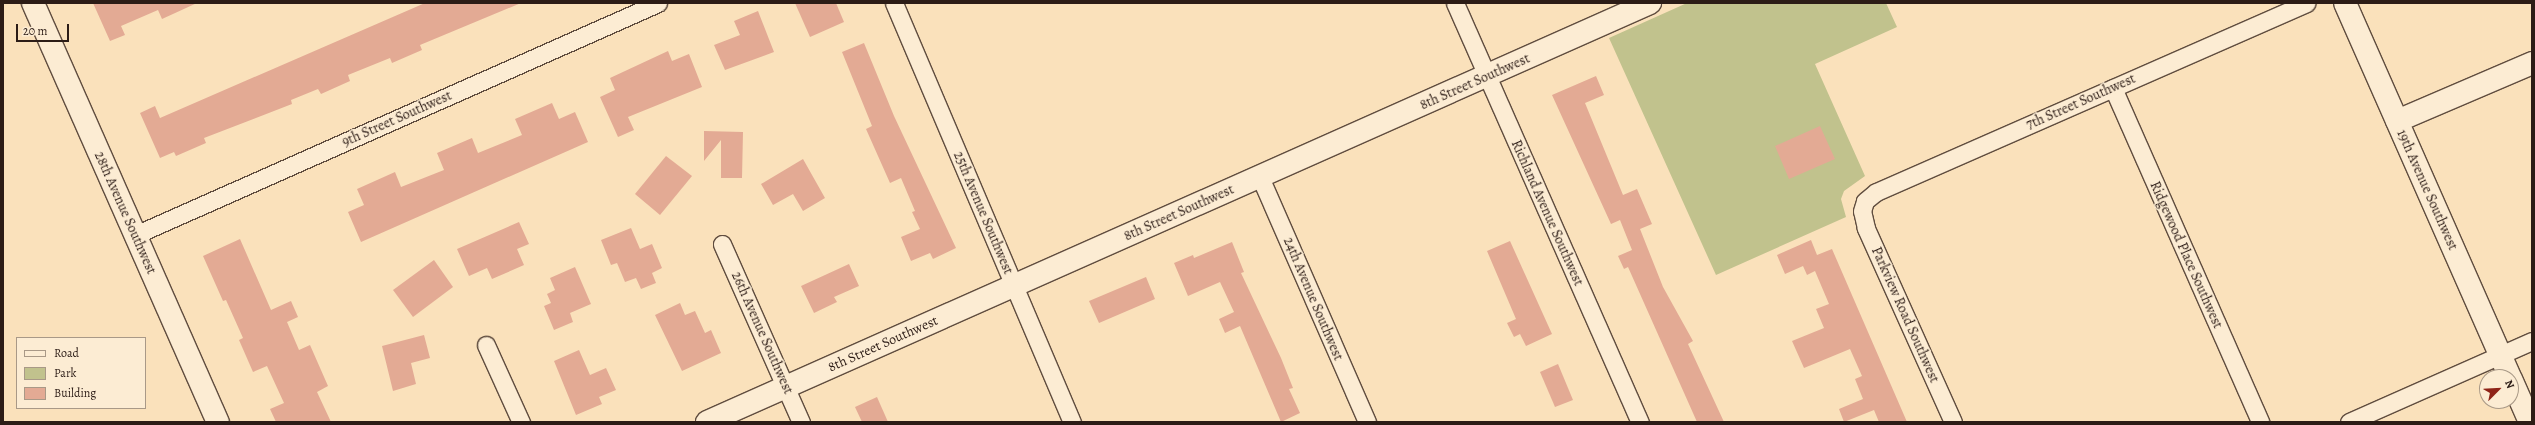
<!DOCTYPE html>
<style>
body{margin:0}
#map{position:relative;width:2535px;height:425px;overflow:hidden;background:#fae1bb;font-family:Alegreya,serif}
div>[style]{position:absolute}
[style*='--x']{left:calc(var(--x)*1px);top:calc(var(--y)*1px);width:calc(var(--w)*1px);rotate:calc(var(--a)*1deg)}
.green>*{inset:0;background:#c1c28d}
.building>*{inset:0;background:#e3aa94}
.roads{filter:drop-shadow(1px 0 #604d3f) drop-shadow(-1px 0 #604d3f) drop-shadow(0 1px #604d3f) drop-shadow(0 -1px #604d3f)}
.street>*{height:17px;margin:-8.5px;padding:0 8.5px;transform-origin:8.5px;border-radius:8.5px;background:#fcecd3}
.secondary>*{height:22px;margin:-11px;padding:0 11px;transform-origin:11px;border-radius:11px;background:#fcecd3}
span{translate:-50% -50%;white-space:nowrap;text-align:center;line-height:1.15;-webkit-text-stroke:3px #fcecd3;paint-order:stroke}
.street-label{font-size:14px;color:#2c1c16}
.frame{position:absolute;inset:0;border:4px solid #2c1c16;pointer-events:none}
.legend{position:absolute;left:16px;top:337px;width:130px;height:72px;box-sizing:border-box;background:#fcecd3;border:1px solid #a99987;margin:0;padding:5px 7px;list-style:none;font-size:12px;color:#2c1c16}
.legend li{display:flex;align-items:center;gap:8px;height:20px}
.legend b{width:20px;border:1px solid #a99987}
.north{position:absolute;left:2479px;top:369px;width:40px;height:40px;box-sizing:border-box;background:#fcecd3;border:1px solid #a99987;border-radius:50%;rotate:66deg;font-size:11px;font-weight:700;line-height:16px;text-align:center;color:#2c1c16}
.north::after{content:'';display:block;margin:auto;width:14px;height:18px;background:#8f2418;clip-path:polygon(50% 0,100% 100%,50% 72%,0 100%)}
.scale{position:absolute;left:16px;top:24px;width:53px;height:18px;box-sizing:border-box;border:2px solid #2c1c16;border-top:0;padding-left:5px;font-size:12px;line-height:14px;white-space:nowrap;color:#2c1c16;-webkit-text-stroke:3px #fcecd3;paint-order:stroke}
</style>
<div id="map">
<div class="green">
<div style="clip-path:polygon(1687px 3px,1886px 3px,1897px 27px,1815px 64px,1865px 176px,1844px 191px,1841px 199px,1846px 217px,1716px 275px,1609px 38px)"></div>
</div>
<div class="building">
<div style="clip-path:polygon(93px 3px,197px 3px,162px 19px,158px 10px,121px 26px,125px 35px,110px 41px)"></div>
<div style="clip-path:polygon(425px 3px,521px 3px,420px 45px,422px 50px,392px 63px,390px 58px,348px 75px,350px 81px,321px 94px,318px 89px,291px 100px,292px 104px,204px 138px,206px 143px,176px 156px,174px 152px,160px 158px,140px 113px,155px 106px,160px 118px)"></div>
<div style="clip-path:polygon(795px 3px,836px 3px,844px 22px,810px 37px)"></div>
<div style="clip-path:polygon(758px 11px,774px 52px,725px 70px,714px 45px,740px 35px,734px 21px)"></div>
<div style="clip-path:polygon(864px 43px,894px 116px,956px 248px,933px 259px,930px 253px,911px 261px,901px 237px,920px 229px,912px 212px,915px 211px,901px 178px,890px 183px,866px 129px,872px 126px,842px 52px)"></div>
<div style="clip-path:polygon(668px 51px,672px 61px,689px 54px,702px 87px,628px 117px,634px 130px,618px 137px,600px 97px,615px 90px,610px 78px)"></div>
<div style="clip-path:polygon(1596px 76px,1604px 95px,1585px 103px,1623px 195px,1637px 189px,1652px 224px,1640px 229px,1663px 287px,1693px 341px,1688px 344px,1724px 422px,1697px 422px,1628px 267px,1624px 269px,1618px 256px,1632px 250px,1620px 220px,1611px 224px,1552px 95px)"></div>
<div style="clip-path:polygon(552px 103px,559px 119px,575px 112px,588px 142px,361px 242px,348px 212px,364px 205px,357px 189px,395px 172px,401px 187px,444px 170px,437px 153px,472px 138px,478px 153px,522px 135px,515px 119px)"></div>
<div style="clip-path:polygon(1820px 126px,1835px 159px,1789px 179px,1775px 146px)"></div>
<div style="clip-path:polygon(704px 131px,743px 132px,742px 178px,721px 178px,721px 140px,704px 161px)"></div>
<div style="clip-path:polygon(666px 156px,692px 176px,660px 215px,635px 194px)"></div>
<div style="clip-path:polygon(803px 159px,825px 198px,803px 211px,793px 194px,773px 205px,761px 184px)"></div>
<div style="clip-path:polygon(519px 222px,529px 244px,517px 249px,524px 265px,492px 279px,487px 268px,469px 276px,457px 249px)"></div>
<div style="clip-path:polygon(631px 228px,640px 249px,652px 244px,662px 268px,652px 273px,656px 283px,641px 289px,636px 278px,625px 282px,617px 263px,611px 265px,601px 240px)"></div>
<div style="clip-path:polygon(240px 239px,271px 310px,291px 301px,298px 317px,287px 322px,299px 350px,310px 345px,328px 386px,317px 392px,331px 422px,276px 422px,270px 409px,284px 403px,267px 366px,253px 372px,239px 340px,243px 338px,226px 300px,223px 301px,203px 256px)"></div>
<div style="clip-path:polygon(1811px 240px,1817px 255px,1832px 249px,1907px 422px,1879px 422px,1874px 410px,1844px 422px,1839px 409px,1863px 399px,1855px 379px,1862px 376px,1850px 349px,1804px 368px,1792px 341px,1824px 328px,1816px 309px,1829px 304px,1815px 271px,1807px 275px,1803px 266px,1785px 274px,1777px 255px)"></div>
<div style="clip-path:polygon(1510px 241px,1552px 334px,1526px 346px,1520px 334px,1514px 337px,1507px 323px,1516px 319px,1487px 251px)"></div>
<div style="clip-path:polygon(1232px 242px,1244px 272px,1241px 273px,1281px 358px,1293px 388px,1289px 389px,1300px 413px,1281px 422px,1240px 326px,1225px 333px,1219px 319px,1234px 312px,1220px 282px,1188px 296px,1174px 263px,1193px 255px,1194px 258px)"></div>
<div style="clip-path:polygon(434px 260px,453px 287px,413px 317px,393px 290px)"></div>
<div style="clip-path:polygon(849px 264px,859px 286px,834px 297px,837px 302px,814px 313px,801px 286px)"></div>
<div style="clip-path:polygon(575px 267px,591px 304px,570px 313px,573px 322px,554px 330px,544px 306px,551px 303px,547px 294px,555px 290px,550px 278px)"></div>
<div style="clip-path:polygon(1146px 277px,1155px 299px,1099px 323px,1089px 301px)"></div>
<div style="clip-path:polygon(680px 303px,685px 315px,695px 311px,705px 333px,711px 330px,721px 353px,682px 371px,655px 315px)"></div>
<div style="clip-path:polygon(424px 335px,430px 358px,411px 363px,416px 384px,393px 391px,382px 346px)"></div>
<div style="clip-path:polygon(579px 350px,590px 375px,606px 368px,616px 390px,599px 397px,602px 404px,576px 415px,554px 361px)"></div>
<div style="clip-path:polygon(1558px 364px,1573px 400px,1555px 407px,1540px 372px)"></div>
<div style="clip-path:polygon(877px 397px,888px 422px,862px 422px,855px 407px)"></div>
</div>
<div class="roads">
<div class="street">
<div style="--x:894;--y:3;--w:455;--a:67"></div>
<div style="--x:1455;--y:3;--w:458;--a:66.2"></div>
<div style="--x:2113;--y:88;--w:365;--a:66.2"></div>
<div style="--x:1260;--y:177;--w:267;--a:66.4"></div>
<div style="--x:135;--y:235;--w:572;--a:-23.92"></div>
<div style="--x:722;--y:244;--w:195;--a:66.1"></div>
<div style="--x:486;--y:345;--w:85;--a:65.6"></div>
<div style="--x:1953;--y:422;--w:213;--a:-114.2"></div>
<div style="--x:1866;--y:228;--w:17;--a:-103"></div>
<div style="--x:1862;--y:211;--w:10;--a:-73"></div>
<div style="--x:1865;--y:201;--w:14;--a:-39"></div>
<div style="--x:1876;--y:192;--w:470;--a:-23.7"></div>
<div style="--x:2349;--y:422;--w:200;--a:-23.9"></div>
</div>
<div class="secondary">
<div style="--x:33;--y:3;--w:458;--a:66.2"></div>
<div style="--x:2345;--y:3;--w:409;--a:66.2"></div>
<div style="--x:2397;--y:121;--w:147;--a:-23.2"></div>
<div style="--x:2511;--y:379;--w:47;--a:66.2"></div>
<div style="--x:707;--y:422;--w:1032;--a:-23.96"></div>
</div>
</div>
<div class="street-label">
<span style="left:1475px;top:82px;rotate:-24deg">8th Street Southwest</span>
<span style="left:2081px;top:102px;rotate:-24deg">7th Street Southwest</span>
<span style="left:397px;top:119px;rotate:-24deg">9th Street Southwest</span>
<span style="left:2427px;top:190px;rotate:66deg">19th Avenue Southwest</span>
<span style="left:125px;top:213px;rotate:66deg">28th Avenue Southwest</span>
<span style="left:983px;top:213px;rotate:67deg">25th Avenue Southwest</span>
<span style="left:1179px;top:213px;rotate:-24deg">8th Street Southwest</span>
<span style="left:1547px;top:213px;rotate:66deg">Richland Avenue Southwest</span>
<span style="left:2186px;top:255px;rotate:66deg">Ridgewood Place Southwest</span>
<span style="left:1313px;top:299px;rotate:67deg">24th Avenue Southwest</span>
<span style="left:1905px;top:315px;rotate:66deg">Parkview Road Southwest</span>
<span style="left:762px;top:333px;rotate:66deg">26th Avenue Southwest</span>
<span style="left:883px;top:344px;rotate:-24deg">8th Street Southwest</span>
</div>
<div class="frame"></div>
<ul class="legend">
<li><b style="height:5px;background:#fcecd3"></b>Road</li>
<li><b style="height:11px;background:#c1c28d"></b>Park</li>
<li><b style="height:11px;background:#e3aa94"></b>Building</li>
</ul>
<div class="north">N</div>
<div class="scale">20 m</div>
</div>
